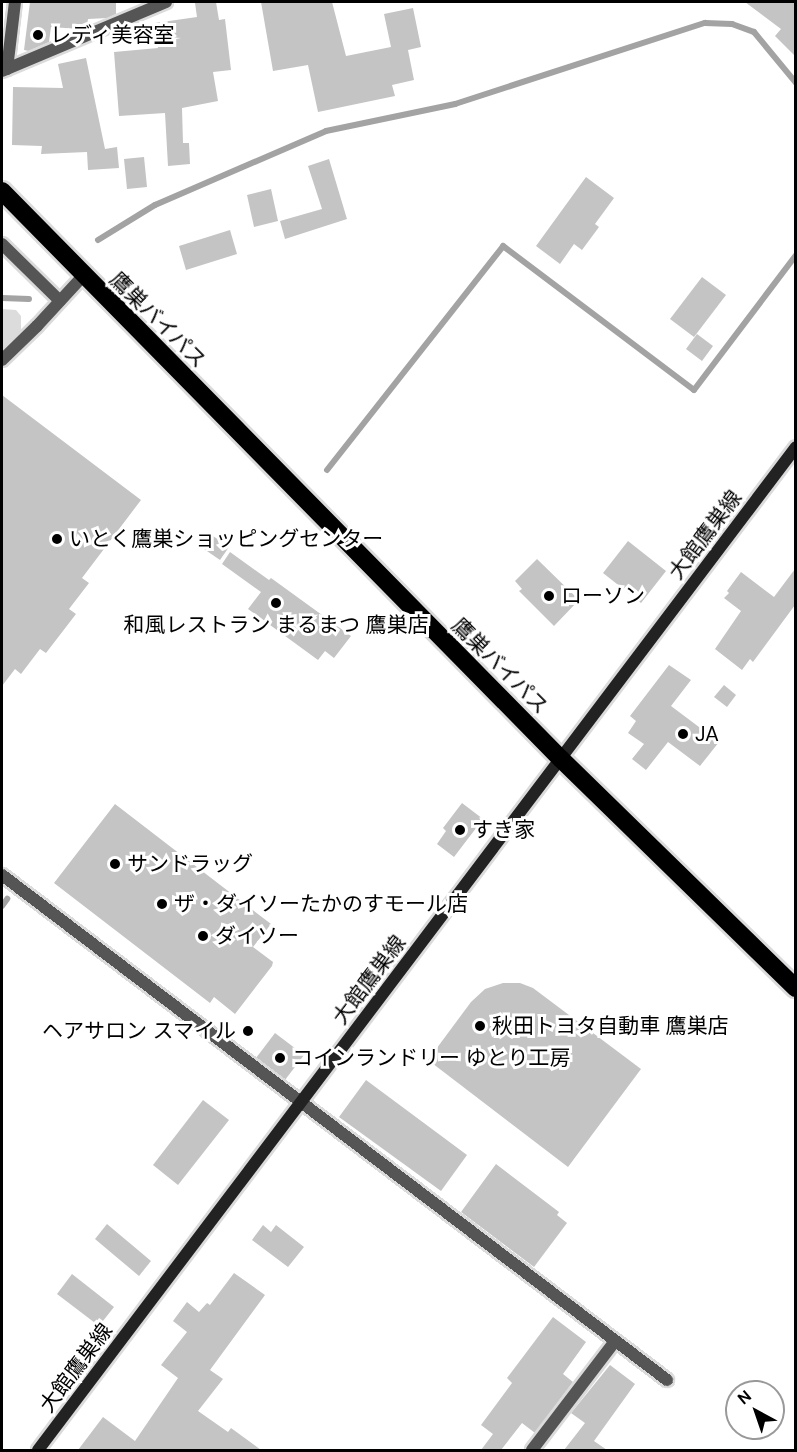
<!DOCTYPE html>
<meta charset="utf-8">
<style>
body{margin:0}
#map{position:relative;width:797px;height:1452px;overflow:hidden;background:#fff;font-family:"DM Sans","Noto Sans JP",sans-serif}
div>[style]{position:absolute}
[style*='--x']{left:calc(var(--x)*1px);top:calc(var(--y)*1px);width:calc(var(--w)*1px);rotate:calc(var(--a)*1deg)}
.green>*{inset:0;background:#dcdcdc}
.stream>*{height:6px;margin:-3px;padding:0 3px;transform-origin:3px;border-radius:3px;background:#a3a3a3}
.building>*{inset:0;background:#c4c4c4}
.roads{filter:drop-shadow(2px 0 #dbdbdb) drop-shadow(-2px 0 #dbdbdb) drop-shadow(0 2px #dbdbdb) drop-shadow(0 -2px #dbdbdb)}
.street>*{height:12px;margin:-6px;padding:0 6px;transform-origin:6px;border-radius:6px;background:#555}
.secondary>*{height:12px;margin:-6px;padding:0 6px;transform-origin:6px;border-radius:6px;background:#222}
.highway>*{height:18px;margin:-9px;padding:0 9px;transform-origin:9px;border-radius:9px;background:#000}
.dots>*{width:16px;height:16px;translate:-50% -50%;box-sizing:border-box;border:3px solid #fff;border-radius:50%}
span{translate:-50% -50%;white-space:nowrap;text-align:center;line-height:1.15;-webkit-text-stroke:6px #fff;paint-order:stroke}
.poi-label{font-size:21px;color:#000}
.left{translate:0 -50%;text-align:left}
.right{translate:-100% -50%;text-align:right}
.street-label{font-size:21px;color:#000}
.frame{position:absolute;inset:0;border:3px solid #000;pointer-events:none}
.north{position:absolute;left:725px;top:1380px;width:60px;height:60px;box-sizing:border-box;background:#fff;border:2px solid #999;border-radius:50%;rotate:320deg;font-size:16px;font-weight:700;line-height:24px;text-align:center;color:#000}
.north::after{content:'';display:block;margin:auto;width:21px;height:27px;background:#000;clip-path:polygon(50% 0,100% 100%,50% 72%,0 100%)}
</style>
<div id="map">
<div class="green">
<div style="clip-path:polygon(2px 309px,16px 310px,21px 316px,21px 331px,2px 349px)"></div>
</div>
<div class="stream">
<div style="--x:98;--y:240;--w:67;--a:-31.6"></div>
<div style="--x:155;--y:205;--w:186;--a:-23.4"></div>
<div style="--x:326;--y:131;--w:132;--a:-11.8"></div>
<div style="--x:455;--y:104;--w:263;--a:-18"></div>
<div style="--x:705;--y:23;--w:27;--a:2"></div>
<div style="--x:732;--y:24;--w:23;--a:20"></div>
<div style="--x:754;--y:32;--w:66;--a:50.5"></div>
<div style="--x:2;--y:298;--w:27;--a:2"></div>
<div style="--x:327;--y:470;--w:285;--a:-51.8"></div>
<div style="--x:503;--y:246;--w:239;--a:37"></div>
<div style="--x:694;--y:390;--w:169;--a:-52.9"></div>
<div style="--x:2;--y:906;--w:9;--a:-54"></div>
</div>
<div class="building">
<div style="clip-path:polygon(30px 2px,116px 2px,116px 14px,108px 18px,88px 19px,87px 26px,79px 29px,51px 27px,49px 42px,29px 51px,24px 50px)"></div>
<div style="clip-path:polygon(216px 2px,219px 20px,225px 19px,231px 70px,213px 72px,218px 101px,182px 108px,183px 143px,189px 143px,190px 164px,168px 166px,165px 113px,119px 116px,114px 52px,158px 48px,157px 43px,181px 38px,156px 36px,155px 23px,197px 17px,195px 3px)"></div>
<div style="clip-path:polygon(261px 2px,332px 2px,346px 56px,391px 47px,384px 14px,413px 8px,421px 47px,408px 50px,414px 80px,392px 85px,395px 96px,318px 112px,308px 65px,273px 71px)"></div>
<div style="clip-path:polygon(745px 2px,795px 2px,795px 56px,775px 36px,781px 29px)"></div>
<div style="clip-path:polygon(86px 58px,105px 149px,117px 147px,119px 168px,88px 170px,87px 152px,41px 154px,42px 146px,12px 145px,13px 87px,63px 88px,58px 64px)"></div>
<div style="clip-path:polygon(144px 157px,147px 187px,127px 189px,124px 159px)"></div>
<div style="clip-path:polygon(329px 159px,347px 219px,285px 239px,280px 221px,322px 209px,308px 166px)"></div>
<div style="clip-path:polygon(586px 177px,614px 198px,595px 224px,599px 227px,582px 250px,574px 244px,560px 264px,536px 246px)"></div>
<div style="clip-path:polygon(271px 189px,278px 221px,254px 227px,247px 195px)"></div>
<div style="clip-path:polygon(230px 230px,237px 254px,186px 270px,179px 246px)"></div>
<div style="clip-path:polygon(702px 277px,726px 295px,694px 337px,670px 319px)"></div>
<div style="clip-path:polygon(697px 334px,713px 346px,702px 361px,686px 349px)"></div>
<div style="clip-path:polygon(2px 395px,141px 500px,82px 578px,89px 583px,69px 609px,76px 614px,46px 653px,40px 649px,21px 674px,15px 669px,2px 686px)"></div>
<div style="clip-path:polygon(213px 536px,229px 547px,220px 560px,204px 549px)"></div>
<div style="clip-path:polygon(628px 541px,666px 571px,641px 603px,603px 573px)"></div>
<div style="clip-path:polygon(230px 552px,269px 580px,271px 578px,351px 636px,334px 658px,325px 651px,318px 660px,248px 609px,261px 592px,222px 564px)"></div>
<div style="clip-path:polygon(537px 559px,579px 600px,554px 626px,519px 591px,522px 589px,515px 581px)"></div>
<div style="clip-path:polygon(795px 569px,795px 605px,753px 662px,750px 659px,742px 670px,715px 649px,741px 611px,724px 598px,729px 593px,727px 591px,741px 572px,774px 597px)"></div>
<div style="clip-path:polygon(669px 665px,691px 680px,671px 706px,719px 742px,700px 766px,668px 742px,646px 770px,632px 759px,644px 744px,628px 733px,636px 721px,630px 716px)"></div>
<div style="clip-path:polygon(724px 685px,736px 695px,727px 707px,714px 697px)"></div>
<div style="clip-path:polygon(462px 803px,483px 819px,454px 857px,437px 844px,446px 831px,443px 828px)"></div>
<div style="clip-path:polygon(115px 804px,271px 924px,253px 947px,273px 962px,272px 966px,235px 1014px,214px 997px,210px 1003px,54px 883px)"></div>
<div style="clip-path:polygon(503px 983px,520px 983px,533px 988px,641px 1069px,568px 1167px,428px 1060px,471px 1002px,485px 989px)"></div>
<div style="clip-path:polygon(275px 1033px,304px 1055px,285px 1080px,256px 1058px)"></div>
<div style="clip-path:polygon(366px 1080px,467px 1155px,441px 1191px,339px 1117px)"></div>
<div style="clip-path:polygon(203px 1100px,229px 1120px,178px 1185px,153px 1165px)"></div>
<div style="clip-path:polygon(496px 1164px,559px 1212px,557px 1215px,567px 1223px,534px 1267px,461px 1212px)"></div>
<div style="clip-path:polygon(107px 1224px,151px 1261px,139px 1276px,95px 1239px)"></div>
<div style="clip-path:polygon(263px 1225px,271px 1232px,276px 1225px,304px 1247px,288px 1267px,252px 1240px)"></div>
<div style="clip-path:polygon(234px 1273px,265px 1295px,210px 1370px,223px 1379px,198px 1411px,228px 1432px,231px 1428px,261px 1450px,78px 1450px,103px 1417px,135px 1441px,178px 1378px,161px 1365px,187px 1332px,173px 1321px,187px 1302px,199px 1312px,207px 1303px,210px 1305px)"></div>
<div style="clip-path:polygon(72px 1274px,114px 1307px,99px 1326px,57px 1294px)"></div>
<div style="clip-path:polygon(553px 1317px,586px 1342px,563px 1374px,573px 1382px,535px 1433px,522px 1423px,501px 1450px,481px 1450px,493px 1434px,481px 1425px,512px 1383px,507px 1378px)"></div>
<div style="clip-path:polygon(610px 1365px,635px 1384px,594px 1441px,607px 1450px,564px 1450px,585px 1423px,571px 1413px)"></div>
</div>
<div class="roads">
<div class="street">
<div style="--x:7;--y:69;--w:67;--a:-83.2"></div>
<div style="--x:2;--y:71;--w:178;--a:-22.8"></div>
<div style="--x:2;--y:244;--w:81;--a:44.5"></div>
<div style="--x:2;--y:360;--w:49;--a:-44.2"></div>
<div style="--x:37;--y:326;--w:68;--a:-47.4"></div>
<div style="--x:2;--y:875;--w:835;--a:37.21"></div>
<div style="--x:532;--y:1450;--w:137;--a:-52.7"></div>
</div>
<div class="secondary">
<div style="--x:38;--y:1450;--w:1257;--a:-52.92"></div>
</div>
<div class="highway">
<div style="--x:2;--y:191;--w:797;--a:45.46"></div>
<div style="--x:561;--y:759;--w:328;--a:44.3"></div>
</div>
</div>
<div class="dots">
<div style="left:38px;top:35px;background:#000"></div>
<div style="left:57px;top:539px;background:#000"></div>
<div style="left:549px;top:596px;background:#000"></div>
<div style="left:276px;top:603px;background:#000"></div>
<div style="left:683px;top:734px;background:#000"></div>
<div style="left:460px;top:830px;background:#000"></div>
<div style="left:115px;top:864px;background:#000"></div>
<div style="left:162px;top:904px;background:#000"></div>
<div style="left:203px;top:936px;background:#000"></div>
<div style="left:480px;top:1026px;background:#000"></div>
<div style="left:248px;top:1031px;background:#000"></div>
<div style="left:280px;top:1058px;background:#000"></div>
</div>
<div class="poi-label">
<span class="left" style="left:50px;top:35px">レディ美容室</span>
<span class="left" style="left:69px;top:539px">いとく鷹巣ショッピングセンター</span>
<span class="left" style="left:561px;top:596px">ローソン</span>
<span style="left:276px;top:625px">和風レストラン まるまつ 鷹巣店</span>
<span class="left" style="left:695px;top:734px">JA</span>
<span class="left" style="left:472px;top:830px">すき家</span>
<span class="left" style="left:127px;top:864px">サンドラッグ</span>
<span class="left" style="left:174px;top:904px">ザ・ダイソーたかのすモール店</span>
<span class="left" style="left:215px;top:936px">ダイソー</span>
<span class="left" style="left:492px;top:1026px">秋田トヨタ自動車 鷹巣店</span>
<span class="right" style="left:236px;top:1031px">ヘアサロン スマイル</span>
<span class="left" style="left:292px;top:1058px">コインランドリー ゆとり工房</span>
</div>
<div class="street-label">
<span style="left:158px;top:320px;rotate:45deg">鷹巣バイパス</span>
<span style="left:705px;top:535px;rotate:-53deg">大館鷹巣線</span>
<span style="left:500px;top:666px;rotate:45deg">鷹巣バイパス</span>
<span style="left:369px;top:980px;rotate:-53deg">大館鷹巣線</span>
<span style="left:76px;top:1368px;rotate:-53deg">大館鷹巣線</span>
</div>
<div class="frame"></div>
<div class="north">N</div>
</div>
